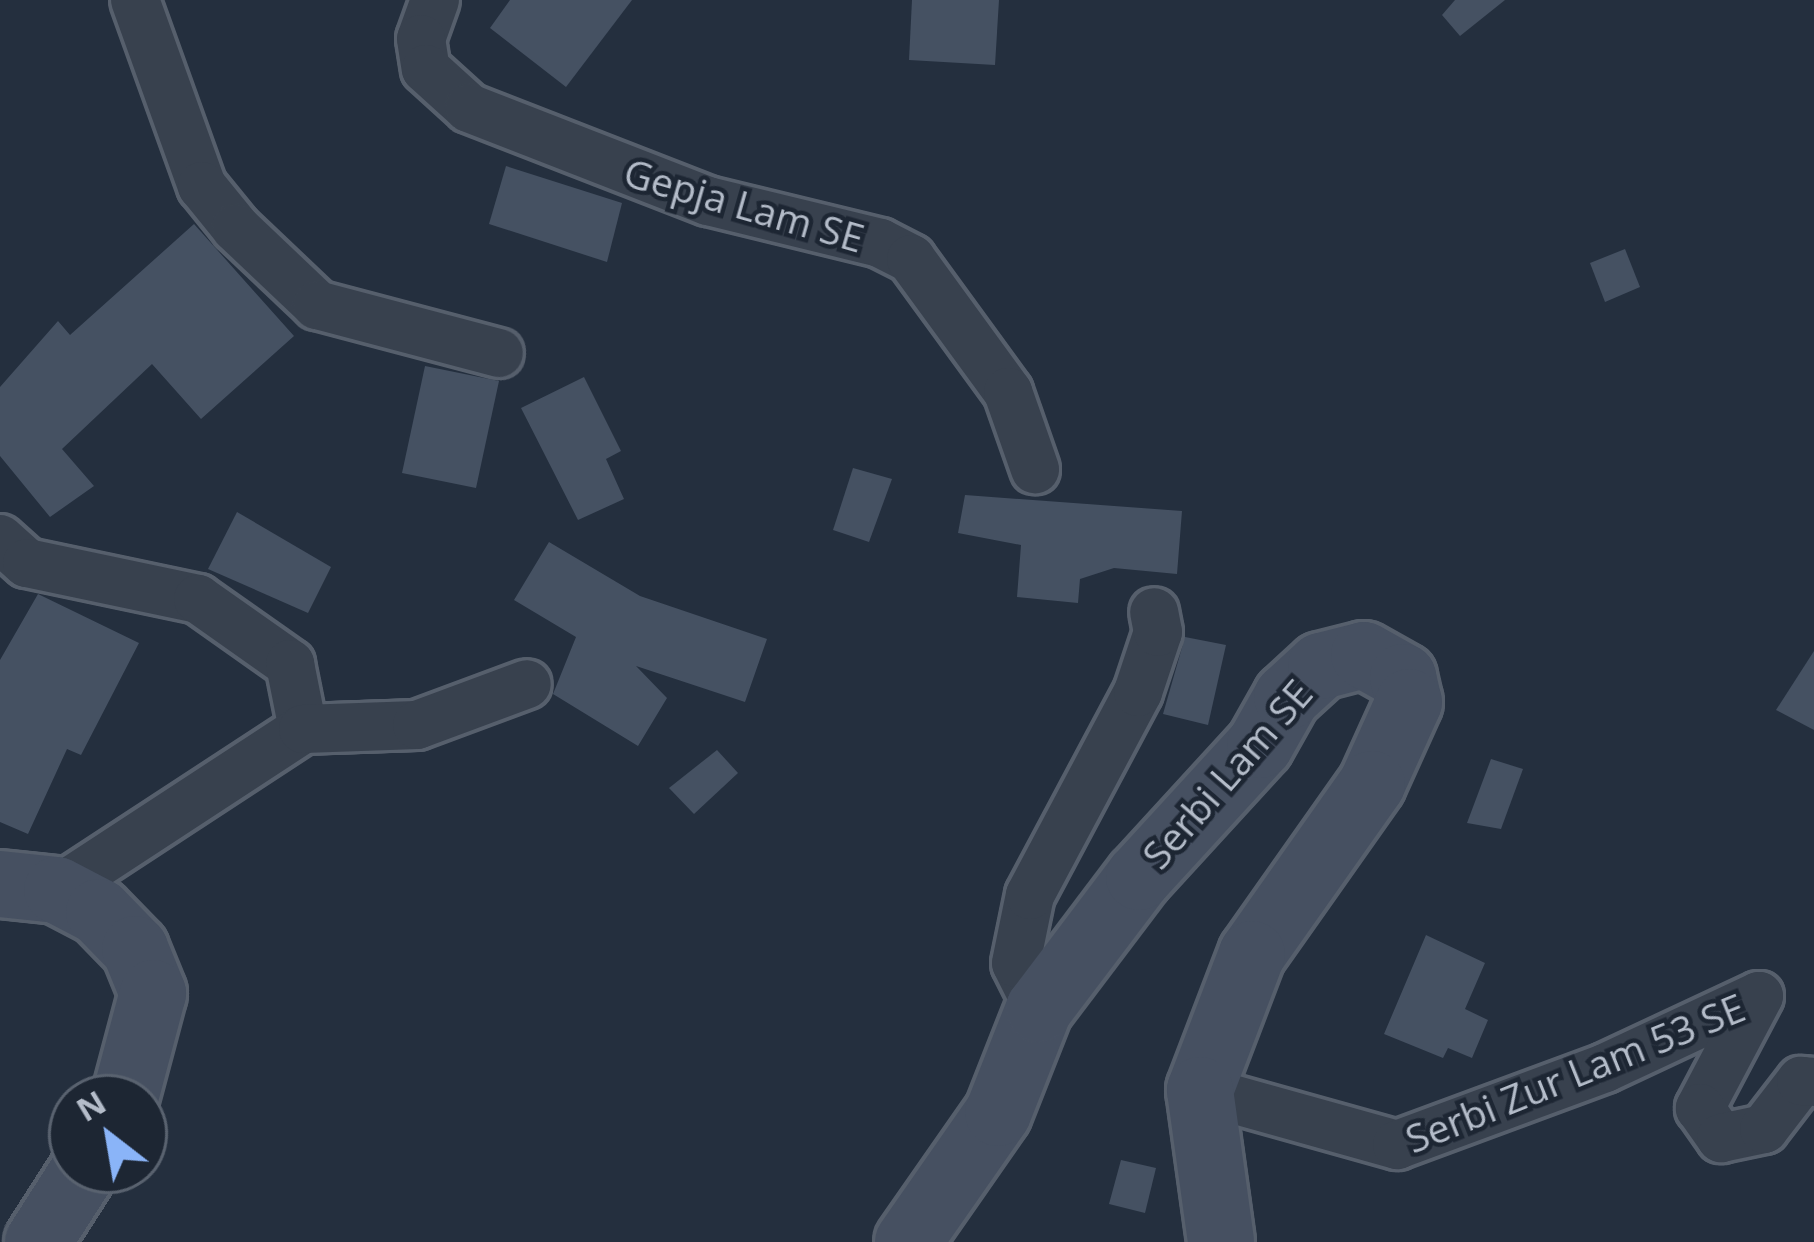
<!DOCTYPE html>
<style>
body{margin:0}
#map{position:relative;width:1814px;height:1242px;overflow:hidden;background:#242f3e;font-family:"Open Sans",sans-serif}
div>[style]{position:absolute}
[style*='--x']{left:calc(var(--x)*1px);top:calc(var(--y)*1px);width:calc(var(--w)*1px);rotate:calc(var(--a)*1deg)}
.building>*{inset:0;background:#455162}
.roads{filter:drop-shadow(3px 0 #565f6c) drop-shadow(-3px 0 #565f6c) drop-shadow(0 3px #565f6c) drop-shadow(0 -3px #565f6c)}
.street>*{height:48px;margin:-24px;padding:0 24px;transform-origin:24px;border-radius:24px;background:#38414e}
.secondary>*{height:66px;margin:-33px;padding:0 33px;transform-origin:33px;border-radius:33px;background:#465061}
span{translate:-50% -50%;white-space:nowrap;text-align:center;line-height:1.15;-webkit-text-stroke:9px #1d2633;paint-order:stroke}
.street-label{font-size:39px;color:#b4bcc9}
.north{position:absolute;left:48px;top:1074px;width:120px;height:120px;box-sizing:border-box;background:#1d2633;border:3px solid #59626f;border-radius:50%;rotate:329deg;font-size:33px;font-weight:700;line-height:48px;text-align:center;color:#b4bcc9}
.north::after{content:'';display:block;margin:auto;width:42px;height:54px;background:#8ab4f8;clip-path:polygon(50% 0,100% 100%,50% 72%,0 100%)}
</style>
<div id="map">
<div class="building">
<div style="clip-path:polygon(510px 0,632px 0,566px 87px,490px 28px)"></div>
<div style="clip-path:polygon(912px 0,999px 0,995px 65px,909px 60px)"></div>
<div style="clip-path:polygon(1455px 0,1505px 0,1460px 36px,1442px 15px)"></div>
<div style="clip-path:polygon(506px 166px,622px 203px,607px 262px,489px 224px)"></div>
<div style="clip-path:polygon(194px 224px,294px 336px,201px 419px,152px 364px,62px 449px,94px 486px,50px 517px,0 456px,0 387px,58px 321px,70px 335px)"></div>
<div style="clip-path:polygon(1625px 249px,1640px 287px,1605px 302px,1590px 263px)"></div>
<div style="clip-path:polygon(425px 366px,499px 381px,476px 488px,402px 473px)"></div>
<div style="clip-path:polygon(584px 377px,621px 451px,606px 459px,624px 499px,578px 520px,521px 408px)"></div>
<div style="clip-path:polygon(853px 468px,892px 479px,869px 542px,833px 530px)"></div>
<div style="clip-path:polygon(965px 495px,1182px 511px,1177px 574px,1114px 568px,1080px 579px,1078px 603px,1017px 597px,1021px 545px,958px 533px)"></div>
<div style="clip-path:polygon(237px 512px,331px 567px,308px 613px,208px 569px)"></div>
<div style="clip-path:polygon(549px 542px,640px 596px,767px 639px,745px 702px,636px 666px,667px 698px,638px 746px,553px 694px,576px 637px,514px 600px)"></div>
<div style="clip-path:polygon(38px 594px,139px 643px,81px 755px,67px 749px,28px 834px,0 822px,0 660px)"></div>
<div style="clip-path:polygon(1185px 637px,1226px 645px,1208px 725px,1163px 714px)"></div>
<div style="clip-path:polygon(1814px 651px,1814px 730px,1776px 710px)"></div>
<div style="clip-path:polygon(717px 750px,738px 773px,694px 814px,669px 788px)"></div>
<div style="clip-path:polygon(1491px 759px,1523px 769px,1501px 829px,1467px 823px)"></div>
<div style="clip-path:polygon(1426px 935px,1485px 963px,1465px 1009px,1488px 1020px,1472px 1058px,1448px 1048px,1443px 1058px,1384px 1034px)"></div>
<div style="clip-path:polygon(1121px 1160px,1156px 1168px,1145px 1213px,1109px 1204px)"></div>
</div>
<div class="roads">
<div class="street">
<div style="--x:135;--y:0;--w:198;--a:70.2"></div>
<div style="--x:202;--y:186;--w:54;--a:51"></div>
<div style="--x:236;--y:228;--w:112;--a:43.5"></div>
<div style="--x:317;--y:305;--w:188;--a:14.8"></div>
<div style="--x:435;--y:0;--w:41;--a:109.7"></div>
<div style="--x:421;--y:39;--w:30;--a:81"></div>
<div style="--x:426;--y:69;--w:58;--a:42.2"></div>
<div style="--x:469;--y:108;--w:256;--a:21.3"></div>
<div style="--x:708;--y:201;--w:177;--a:13.7"></div>
<div style="--x:880;--y:243;--w:35;--a:27"></div>
<div style="--x:911;--y:259;--w:165;--a:53.9"></div>
<div style="--x:1008;--y:392;--w:82;--a:70.7"></div>
<div style="--x:0;--y:539;--w:36;--a:42"></div>
<div style="--x:27;--y:563;--w:175;--a:11.9"></div>
<div style="--x:198;--y:599;--w:113;--a:35.2"></div>
<div style="--x:290;--y:664;--w:66;--a:78.7"></div>
<div style="--x:303;--y:729;--w:294;--a:146.8"></div>
<div style="--x:303;--y:729;--w:114;--a:-2"></div>
<div style="--x:417;--y:725;--w:117;--a:-20.4"></div>
<div style="--x:1039;--y:1009;--w:51;--a:-116.6"></div>
<div style="--x:1016;--y:963;--w:69;--a:-78.4"></div>
<div style="--x:1030;--y:895;--w:230;--a:-62"></div>
<div style="--x:1138;--y:692;--w:63;--a:-71.6"></div>
<div style="--x:1158;--y:632;--w:20;--a:-101"></div>
<div style="--x:1200;--y:1090;--w:205;--a:15.6"></div>
<div style="--x:1397;--y:1145;--w:222;--a:-20.3"></div>
<div style="--x:1605;--y:1068;--w:170;--a:-25.1"></div>
<div style="--x:1759;--y:996;--w:127;--a:117.8"></div>
<div style="--x:1700;--y:1108;--w:37;--a:55"></div>
<div style="--x:1721;--y:1138;--w:44;--a:-11.8"></div>
<div style="--x:1764;--y:1129;--w:61;--a:-52.4"></div>
<div style="--x:1801;--y:1081;--w:13;--a:4"></div>
</div>
<div class="secondary">
<div style="--x:0;--y:884;--w:57;--a:6"></div>
<div style="--x:57;--y:890;--w:47;--a:27.6"></div>
<div style="--x:99;--y:912;--w:52;--a:45.8"></div>
<div style="--x:135;--y:949;--w:48;--a:67.8"></div>
<div style="--x:153;--y:993;--w:109;--a:104.9"></div>
<div style="--x:38;--y:1242;--w:85;--a:-57.4"></div>
<div style="--x:908;--y:1242;--w:157;--a:-55.1"></div>
<div style="--x:998;--y:1113;--w:112;--a:-68.5"></div>
<div style="--x:1039;--y:1009;--w:166;--a:-52.9"></div>
<div style="--x:1139;--y:877;--w:179;--a:-47.5"></div>
<div style="--x:1260;--y:745;--w:55;--a:-60.6"></div>
<div style="--x:1287;--y:697;--w:46;--a:-42.4"></div>
<div style="--x:1321;--y:666;--w:44;--a:-14.3"></div>
<div style="--x:1364;--y:655;--w:45;--a:29.4"></div>
<div style="--x:1403;--y:677;--w:26;--a:77"></div>
<div style="--x:1409;--y:702;--w:90;--a:114.3"></div>
<div style="--x:1372;--y:784;--w:208;--a:125.2"></div>
<div style="--x:1252;--y:954;--w:146;--a:110.9"></div>
<div style="--x:1200;--y:1090;--w:153;--a:82.1"></div>
</div>
</div>
<div class="street-label">
<span style="left:744px;top:205px;rotate:16deg">Gepja Lam SE</span>
<span style="left:1227px;top:774px;rotate:-49deg">Serbi Lam SE</span>
<span style="left:1575px;top:1073px;rotate:-22deg">Serbi Zur Lam 53 SE</span>
</div>
<div class="north">N</div>
</div>
